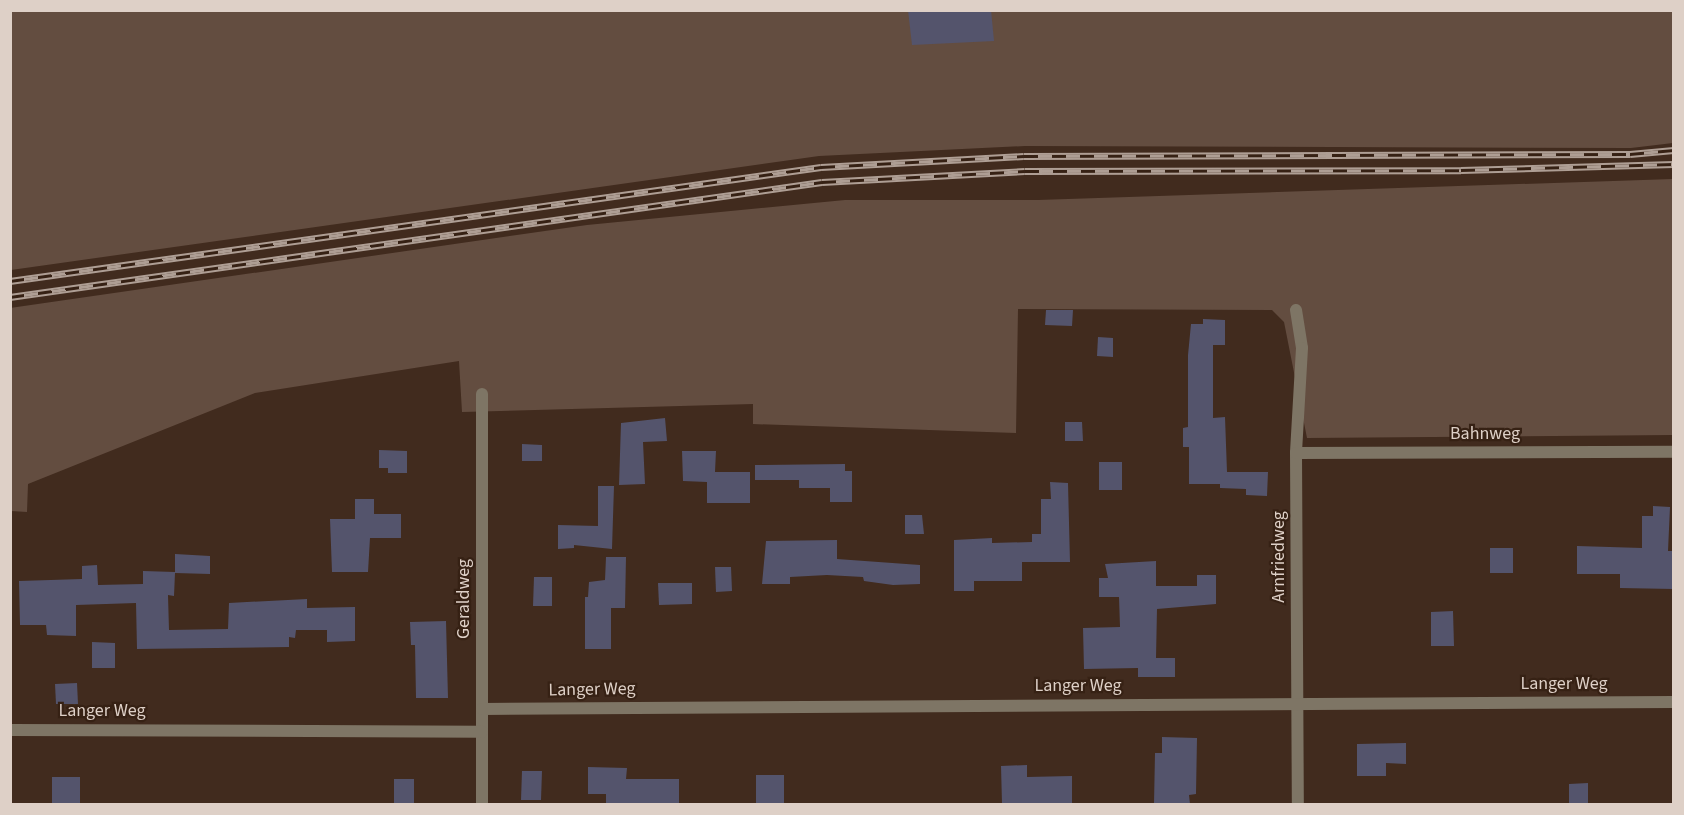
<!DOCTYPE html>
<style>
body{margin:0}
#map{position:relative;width:1684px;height:815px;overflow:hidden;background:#412b1e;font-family:"Source Sans 3",sans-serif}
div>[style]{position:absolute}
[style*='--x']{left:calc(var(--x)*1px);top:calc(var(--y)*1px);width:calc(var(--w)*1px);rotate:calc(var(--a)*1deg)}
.green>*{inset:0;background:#634d40}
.building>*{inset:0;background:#54546c}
.minor>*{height:12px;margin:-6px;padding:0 6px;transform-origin:6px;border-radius:6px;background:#7e7565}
.rail>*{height:7px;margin-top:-3.5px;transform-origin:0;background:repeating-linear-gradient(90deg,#362114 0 14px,#ae9e94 0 28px);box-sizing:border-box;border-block:2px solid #ae9e94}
span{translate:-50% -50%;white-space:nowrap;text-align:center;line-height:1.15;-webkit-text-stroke:4.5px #362114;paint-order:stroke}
.street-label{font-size:18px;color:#ded0c7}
.frame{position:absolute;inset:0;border:12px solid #ded0c7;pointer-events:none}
</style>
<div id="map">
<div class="green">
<div style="clip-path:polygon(10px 11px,1673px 11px,1673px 143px,1631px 148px,1025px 146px,819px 156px,11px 270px)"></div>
<div style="clip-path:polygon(1673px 179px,1673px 435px,1307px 438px,1284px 322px,1272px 310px,1018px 309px,1016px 433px,753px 424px,753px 404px,462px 412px,459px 361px,255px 393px,28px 484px,27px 512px,11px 511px,10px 308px,587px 225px,845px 200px,1038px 200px)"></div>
</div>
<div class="building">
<div style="clip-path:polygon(908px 10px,991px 10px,994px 41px,912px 45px)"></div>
<div style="clip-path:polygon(1046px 310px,1073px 310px,1072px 326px,1045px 325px)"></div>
<div style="clip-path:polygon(1203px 319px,1225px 320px,1225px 345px,1213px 345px,1213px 418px,1225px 417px,1227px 472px,1268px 472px,1267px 496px,1246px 495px,1246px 489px,1220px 488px,1220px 484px,1189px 484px,1189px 447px,1183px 447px,1183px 428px,1188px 427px,1188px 355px,1191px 324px,1203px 324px)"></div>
<div style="clip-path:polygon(1098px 337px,1113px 338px,1113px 357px,1097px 356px)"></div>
<div style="clip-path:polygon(665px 418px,667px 441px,643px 442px,645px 484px,619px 485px,621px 423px)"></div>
<div style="clip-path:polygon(1065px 422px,1082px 422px,1083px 441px,1065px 441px)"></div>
<div style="clip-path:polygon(522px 444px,542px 445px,542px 461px,522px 461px)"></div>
<div style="clip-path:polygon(379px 450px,407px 451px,407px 473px,388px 473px,388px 468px,379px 468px)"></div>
<div style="clip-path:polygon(682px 451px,716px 451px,715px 472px,750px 472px,750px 503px,707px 503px,707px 482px,683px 481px)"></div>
<div style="clip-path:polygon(1099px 462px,1122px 462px,1122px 490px,1099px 490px)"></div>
<div style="clip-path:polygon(845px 464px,845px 471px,852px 471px,852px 502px,830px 502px,830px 488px,799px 488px,799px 480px,755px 480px,755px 465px)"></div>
<div style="clip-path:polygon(1050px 482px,1068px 483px,1070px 562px,1022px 562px,1022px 581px,974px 581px,974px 591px,954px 591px,954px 540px,992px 538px,992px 543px,1032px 542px,1032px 534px,1041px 534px,1041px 499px,1051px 499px)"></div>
<div style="clip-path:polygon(598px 486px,614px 486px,612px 549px,574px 545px,574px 548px,558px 549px,558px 525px,598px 526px)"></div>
<div style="clip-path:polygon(355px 499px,374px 499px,374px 514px,401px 514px,401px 538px,370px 538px,368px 572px,332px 572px,330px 519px,355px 519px)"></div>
<div style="clip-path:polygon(1653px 506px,1670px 507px,1668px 551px,1674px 551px,1674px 589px,1620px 588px,1620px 574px,1577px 574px,1577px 546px,1642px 548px,1642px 516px,1653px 516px)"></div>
<div style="clip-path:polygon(905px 515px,922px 515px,924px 534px,905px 534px)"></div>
<div style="clip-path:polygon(837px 540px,837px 559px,920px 565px,920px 584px,893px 585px,864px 581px,863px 577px,827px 575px,790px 577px,790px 584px,762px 584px,766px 541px)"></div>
<div style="clip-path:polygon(1490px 548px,1513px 548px,1513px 573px,1490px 573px)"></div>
<div style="clip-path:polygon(175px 554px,210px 556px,210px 574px,175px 573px,174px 596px,168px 595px,169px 630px,228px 629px,229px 603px,307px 599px,307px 608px,355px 607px,355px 641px,327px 642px,327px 630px,296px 630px,295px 638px,289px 637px,289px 647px,137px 649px,136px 603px,76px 605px,76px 636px,47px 635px,46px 625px,20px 625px,19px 581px,82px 579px,82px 566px,97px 565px,98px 585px,143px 584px,143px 571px,175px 572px)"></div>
<div style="clip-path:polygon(606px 557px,626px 557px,625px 608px,611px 608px,611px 649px,585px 649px,585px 597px,588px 597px,589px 582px,605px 580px)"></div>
<div style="clip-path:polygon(1156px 561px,1156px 586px,1197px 586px,1197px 575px,1216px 575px,1216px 604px,1157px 609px,1156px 658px,1175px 658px,1175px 677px,1138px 677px,1138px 668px,1084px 669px,1083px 628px,1120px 627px,1119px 597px,1099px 597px,1099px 578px,1108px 578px,1105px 564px)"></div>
<div style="clip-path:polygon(715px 567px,731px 567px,732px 591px,716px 592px)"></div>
<div style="clip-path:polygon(534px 577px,552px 577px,552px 606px,533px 606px)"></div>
<div style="clip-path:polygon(658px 583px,692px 583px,692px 604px,659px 605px)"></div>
<div style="clip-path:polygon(1453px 611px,1454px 646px,1431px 646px,1431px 612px)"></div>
<div style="clip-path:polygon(446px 621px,448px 698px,416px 698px,415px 645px,411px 645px,410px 622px)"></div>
<div style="clip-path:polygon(92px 642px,115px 643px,115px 668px,92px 668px)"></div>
<div style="clip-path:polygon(77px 683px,78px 704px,56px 704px,55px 684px)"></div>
<div style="clip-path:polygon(1162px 737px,1197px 738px,1196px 794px,1189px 795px,1190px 804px,1154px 804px,1155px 753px,1162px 753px)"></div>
<div style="clip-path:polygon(1406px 743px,1406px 764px,1386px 763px,1386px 776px,1357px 776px,1357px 744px)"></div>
<div style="clip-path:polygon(1027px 765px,1027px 777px,1072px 776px,1072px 804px,1002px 804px,1001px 766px)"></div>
<div style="clip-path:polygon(588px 767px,627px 768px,626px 779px,679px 779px,679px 804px,606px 804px,606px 794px,588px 794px)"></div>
<div style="clip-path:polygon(522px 771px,542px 771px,541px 800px,521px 800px)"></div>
<div style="clip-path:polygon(756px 775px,784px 775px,784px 804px,756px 804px)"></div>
<div style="clip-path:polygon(52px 777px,80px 777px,80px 804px,52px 804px)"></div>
<div style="clip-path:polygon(394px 779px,414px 779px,414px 804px,394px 804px)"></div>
<div style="clip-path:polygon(1588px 783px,1588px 804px,1569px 804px,1569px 784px)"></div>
</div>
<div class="minor">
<div style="--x:1296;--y:310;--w:38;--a:81"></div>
<div style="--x:1302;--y:348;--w:105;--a:93.3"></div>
<div style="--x:1296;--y:453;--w:351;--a:89.7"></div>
<div style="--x:482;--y:394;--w:410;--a:90"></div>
<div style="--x:1296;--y:453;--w:378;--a:-0.2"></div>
<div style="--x:482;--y:709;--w:1192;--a:-0.34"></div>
<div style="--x:10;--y:730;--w:472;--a:0.2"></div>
</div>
<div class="rail">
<div style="--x:10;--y:281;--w:819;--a:-8"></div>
<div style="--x:821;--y:167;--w:203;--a:-3.1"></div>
<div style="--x:1024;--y:156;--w:606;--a:-0.19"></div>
<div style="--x:1630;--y:154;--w:44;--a:-5.2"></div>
<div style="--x:10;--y:297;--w:820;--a:-8.06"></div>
<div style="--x:822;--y:182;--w:203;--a:-3.1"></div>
<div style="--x:1025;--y:171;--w:436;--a:-0.1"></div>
<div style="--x:1461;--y:170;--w:213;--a:-1.6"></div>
</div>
<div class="street-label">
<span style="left:1485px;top:434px">Bahnweg</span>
<span style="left:1279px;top:557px;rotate:-90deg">Arnfriedweg</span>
<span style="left:464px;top:599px;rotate:-90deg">Geraldweg</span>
<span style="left:1564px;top:684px">Langer Weg</span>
<span style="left:1078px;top:686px">Langer Weg</span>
<span style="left:592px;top:690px;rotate:-1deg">Langer Weg</span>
<span style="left:102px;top:711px">Langer Weg</span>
</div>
<div class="frame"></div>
</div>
